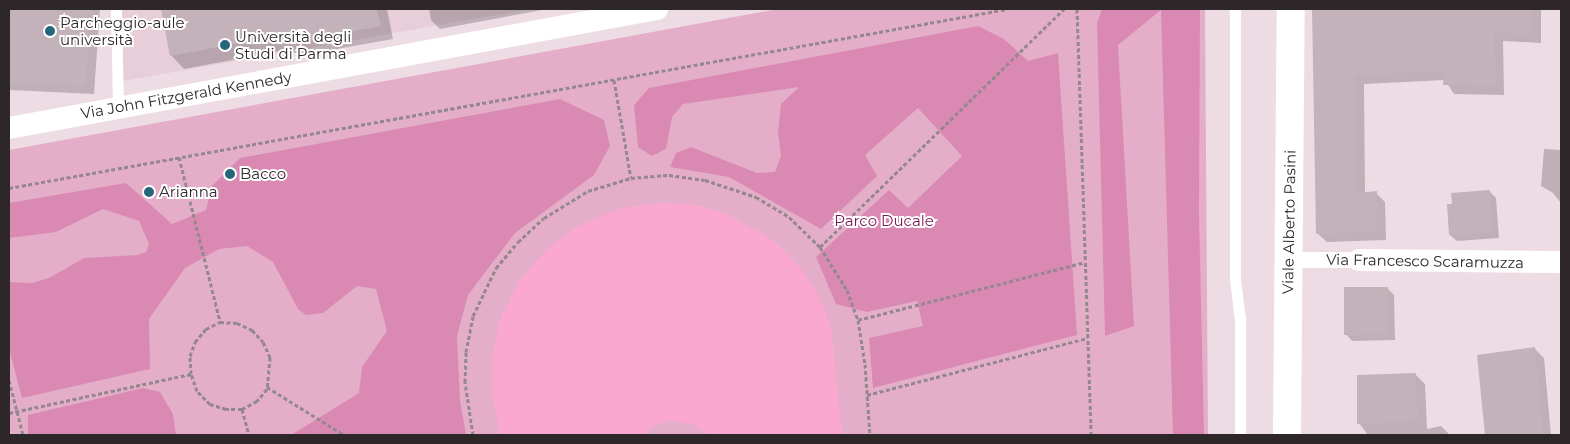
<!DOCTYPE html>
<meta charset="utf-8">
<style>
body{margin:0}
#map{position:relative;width:1570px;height:444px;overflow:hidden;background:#eedce4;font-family:Montserrat,sans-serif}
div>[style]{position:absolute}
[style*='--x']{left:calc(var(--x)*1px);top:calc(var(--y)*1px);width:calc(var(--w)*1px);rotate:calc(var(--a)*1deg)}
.built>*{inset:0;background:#e7ced9}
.green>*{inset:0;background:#e5aec8}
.forest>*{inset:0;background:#da8ab2}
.water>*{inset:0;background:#faa8d0}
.shadow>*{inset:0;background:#0003}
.building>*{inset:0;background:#c4b2ba}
.path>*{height:3px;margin-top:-1.5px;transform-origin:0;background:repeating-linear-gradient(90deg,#94878d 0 4px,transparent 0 6.5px)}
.service>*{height:11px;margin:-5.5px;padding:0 5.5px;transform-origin:5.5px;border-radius:5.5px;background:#fff}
.pedestrian>*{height:16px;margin:-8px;padding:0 8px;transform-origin:8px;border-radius:8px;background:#fff}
.minor>*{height:22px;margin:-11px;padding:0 11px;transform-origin:11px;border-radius:11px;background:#fff}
.secondary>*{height:28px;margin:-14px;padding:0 14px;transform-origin:14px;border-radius:14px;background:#fff}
.dots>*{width:14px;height:14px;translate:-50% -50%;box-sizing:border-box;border:2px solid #fff;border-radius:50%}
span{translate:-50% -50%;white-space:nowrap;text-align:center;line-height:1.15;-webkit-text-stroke:4px #fff;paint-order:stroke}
.poi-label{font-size:15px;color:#2e272a}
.left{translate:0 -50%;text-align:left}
.street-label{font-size:15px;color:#2e272a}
.park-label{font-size:15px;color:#791b53}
.frame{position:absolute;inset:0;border:10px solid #2e272a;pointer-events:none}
</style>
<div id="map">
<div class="built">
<div style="clip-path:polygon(122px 9px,530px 9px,123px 81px)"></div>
</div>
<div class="green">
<div style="clip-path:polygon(778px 9px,1205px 9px,1208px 435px,9px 435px,9px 150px)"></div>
</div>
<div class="forest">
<div style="clip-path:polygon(1102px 9px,1200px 9px,1199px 214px,1204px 435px,1173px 435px,1161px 10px,1118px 45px,1134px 326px,1105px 336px,1097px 23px)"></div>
<div style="clip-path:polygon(978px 26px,1004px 39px,1028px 61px,1058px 53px,1077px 335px,873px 388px,869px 338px,923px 326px,917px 301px,867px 312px,836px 304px,816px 257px,889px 190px,908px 208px,962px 156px,918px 108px,865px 155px,877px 176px,821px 229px,729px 177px,670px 167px,676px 153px,691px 147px,757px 173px,775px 172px,781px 156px,778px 132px,781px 104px,799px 87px,683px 104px,672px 117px,666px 149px,652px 156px,638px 147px,634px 105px,649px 88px)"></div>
<div style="clip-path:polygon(560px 99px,604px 120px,610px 146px,594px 175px,515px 233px,468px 295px,457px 336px,460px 401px,466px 435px,291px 435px,359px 393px,362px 367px,387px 331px,376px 289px,357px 286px,323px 313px,306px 315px,298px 309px,273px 262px,247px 246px,219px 249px,185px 268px,149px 319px,150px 369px,22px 398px,9px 349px,9px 282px,32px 283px,49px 278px,84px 258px,138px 255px,146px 252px,149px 244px,139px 221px,103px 209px,56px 232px,9px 238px,9px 203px,126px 183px,172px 224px,206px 210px,212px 186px,240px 158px)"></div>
<div style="clip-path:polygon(143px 388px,160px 392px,173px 414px,176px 435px,28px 435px,28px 415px)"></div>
</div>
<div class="water">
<div style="clip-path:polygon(661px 203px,697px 205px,729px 215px,774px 241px,803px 271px,820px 299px,831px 327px,842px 435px,708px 435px,695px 425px,669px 420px,651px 427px,642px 435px,500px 435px,492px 393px,492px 357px,499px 322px,519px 281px,549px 247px,580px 225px,621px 208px)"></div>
</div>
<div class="shadow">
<div style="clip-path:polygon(9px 9px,100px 9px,94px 94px,9px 90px)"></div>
<div style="clip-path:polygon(162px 9px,387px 9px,393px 39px,298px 56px,290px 49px,184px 69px,171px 55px)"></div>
<div style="clip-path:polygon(429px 9px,542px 9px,542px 10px,440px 29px,431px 20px)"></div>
<div style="clip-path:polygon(1314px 9px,1541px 9px,1541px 43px,1503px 41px,1504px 95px,1454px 94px,1445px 80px,1364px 84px,1365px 193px,1376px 193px,1385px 202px,1386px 240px,1327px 242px,1317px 233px)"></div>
<div style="clip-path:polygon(1561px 148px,1561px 203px,1553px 193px,1541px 186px,1544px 149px,1561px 150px)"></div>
<div style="clip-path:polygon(1489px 191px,1496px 198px,1499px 238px,1457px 241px,1450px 235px)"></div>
<div style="clip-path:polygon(1387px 288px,1394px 295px,1395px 340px,1352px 341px,1346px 334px)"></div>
<div style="clip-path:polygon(1535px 349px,1544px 358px,1551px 435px,1487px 435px,1479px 356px)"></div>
<div style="clip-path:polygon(1416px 375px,1425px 384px,1427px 429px,1441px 426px,1450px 435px,1368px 435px,1359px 423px)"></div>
</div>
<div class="building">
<div style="clip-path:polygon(9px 9px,92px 9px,85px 86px,9px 82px)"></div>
<div style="clip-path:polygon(161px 9px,377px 9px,381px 26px,284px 44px,282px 35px,170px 56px)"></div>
<div style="clip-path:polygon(1312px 9px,1532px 9px,1532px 34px,1494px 33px,1496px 86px,1443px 85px,1444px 71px,1355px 75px,1357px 193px,1377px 191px,1377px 232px,1316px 234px)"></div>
<div style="clip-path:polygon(1490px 190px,1492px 232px,1449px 235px,1447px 204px,1452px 204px,1451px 193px)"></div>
<div style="clip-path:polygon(1344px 287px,1388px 287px,1389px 334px,1344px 335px)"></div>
<div style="clip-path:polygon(1535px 347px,1543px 435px,1485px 435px,1477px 355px)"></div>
<div style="clip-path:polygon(1416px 373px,1418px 421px,1357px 424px,1357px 375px)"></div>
</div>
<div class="path">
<div style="--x:1077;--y:9;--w:426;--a:88.1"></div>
<div style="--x:614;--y:80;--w:99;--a:80.2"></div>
<div style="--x:179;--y:157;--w:170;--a:76"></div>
<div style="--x:9;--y:188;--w:1014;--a:-10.17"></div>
<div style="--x:820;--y:247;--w:341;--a:-44.3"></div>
<div style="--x:858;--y:320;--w:234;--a:-14.3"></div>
<div style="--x:220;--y:322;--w:17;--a:3"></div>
<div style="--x:237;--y:323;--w:17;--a:25"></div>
<div style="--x:252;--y:330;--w:16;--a:47"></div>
<div style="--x:263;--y:342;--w:17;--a:65"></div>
<div style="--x:270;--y:357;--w:32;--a:95"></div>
<div style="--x:267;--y:389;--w:16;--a:130"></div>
<div style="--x:257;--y:401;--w:17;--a:152"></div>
<div style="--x:242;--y:409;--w:16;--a:180"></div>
<div style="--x:226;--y:409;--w:17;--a:-163"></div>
<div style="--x:210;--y:404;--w:18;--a:-135"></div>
<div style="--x:197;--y:391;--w:18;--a:-109"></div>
<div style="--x:191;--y:374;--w:18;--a:-93"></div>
<div style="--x:190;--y:356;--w:15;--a:-70"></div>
<div style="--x:195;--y:342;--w:17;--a:-50"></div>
<div style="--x:206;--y:329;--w:16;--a:-27"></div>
<div style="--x:9;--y:380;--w:57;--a:75.7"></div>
<div style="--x:267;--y:387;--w:91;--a:31.9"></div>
<div style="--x:867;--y:395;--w:228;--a:-14.5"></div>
<div style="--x:242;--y:409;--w:27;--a:75"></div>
<div style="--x:9;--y:413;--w:186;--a:-12.1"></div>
<div style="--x:473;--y:435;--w:54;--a:-98.6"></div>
<div style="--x:465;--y:382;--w:30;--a:-88"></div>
<div style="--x:466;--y:352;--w:37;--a:-79"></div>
<div style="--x:473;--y:316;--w:53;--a:-64.4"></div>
<div style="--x:496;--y:268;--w:34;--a:-50"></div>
<div style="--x:518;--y:242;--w:35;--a:-43"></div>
<div style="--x:544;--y:218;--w:52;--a:-31.5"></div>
<div style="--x:588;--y:191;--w:45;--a:-16.8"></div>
<div style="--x:631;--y:178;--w:38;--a:-5"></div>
<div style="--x:669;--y:175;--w:36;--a:8"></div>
<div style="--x:705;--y:180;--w:54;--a:18.4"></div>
<div style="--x:756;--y:197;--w:39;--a:31"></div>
<div style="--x:789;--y:217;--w:43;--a:44.1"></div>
<div style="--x:820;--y:247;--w:51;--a:57.9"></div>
<div style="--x:847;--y:290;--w:32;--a:70"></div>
<div style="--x:858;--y:320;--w:45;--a:81"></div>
<div style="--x:865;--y:364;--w:71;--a:86"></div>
</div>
<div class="service">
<div style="--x:116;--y:9;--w:99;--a:88.8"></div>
<div style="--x:1235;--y:9;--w:270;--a:90"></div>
<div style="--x:1235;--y:279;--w:38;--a:83"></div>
<div style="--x:1240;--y:317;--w:118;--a:90"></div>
</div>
<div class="pedestrian">
<div style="--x:1289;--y:260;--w:70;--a:0"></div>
</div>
<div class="minor">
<div style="--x:9;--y:128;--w:659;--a:-10.41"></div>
<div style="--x:1359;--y:260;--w:202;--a:0.6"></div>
</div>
<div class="secondary">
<div style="--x:1287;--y:435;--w:426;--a:-89.5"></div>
</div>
<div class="dots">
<div style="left:50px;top:31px;background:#25667a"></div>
<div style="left:225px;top:45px;background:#25667a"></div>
<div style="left:230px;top:174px;background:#25667a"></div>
<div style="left:149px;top:192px;background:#25667a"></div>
</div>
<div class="poi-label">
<span class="left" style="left:60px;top:31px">Parcheggio-aule<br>università</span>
<span class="left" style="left:235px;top:45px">Università degli<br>Studi di Parma</span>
<span class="left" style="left:240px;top:174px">Bacco</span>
<span class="left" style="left:159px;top:192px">Arianna</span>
</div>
<div class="street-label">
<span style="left:186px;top:95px;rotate:-10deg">Via John Fitzgerald Kennedy</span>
<span style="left:1289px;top:222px;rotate:-89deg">Viale Alberto Pasini</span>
<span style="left:1425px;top:261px;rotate:1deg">Via Francesco Scaramuzza</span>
</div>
<div class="park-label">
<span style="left:884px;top:221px">Parco Ducale</span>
</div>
<div class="frame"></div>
</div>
